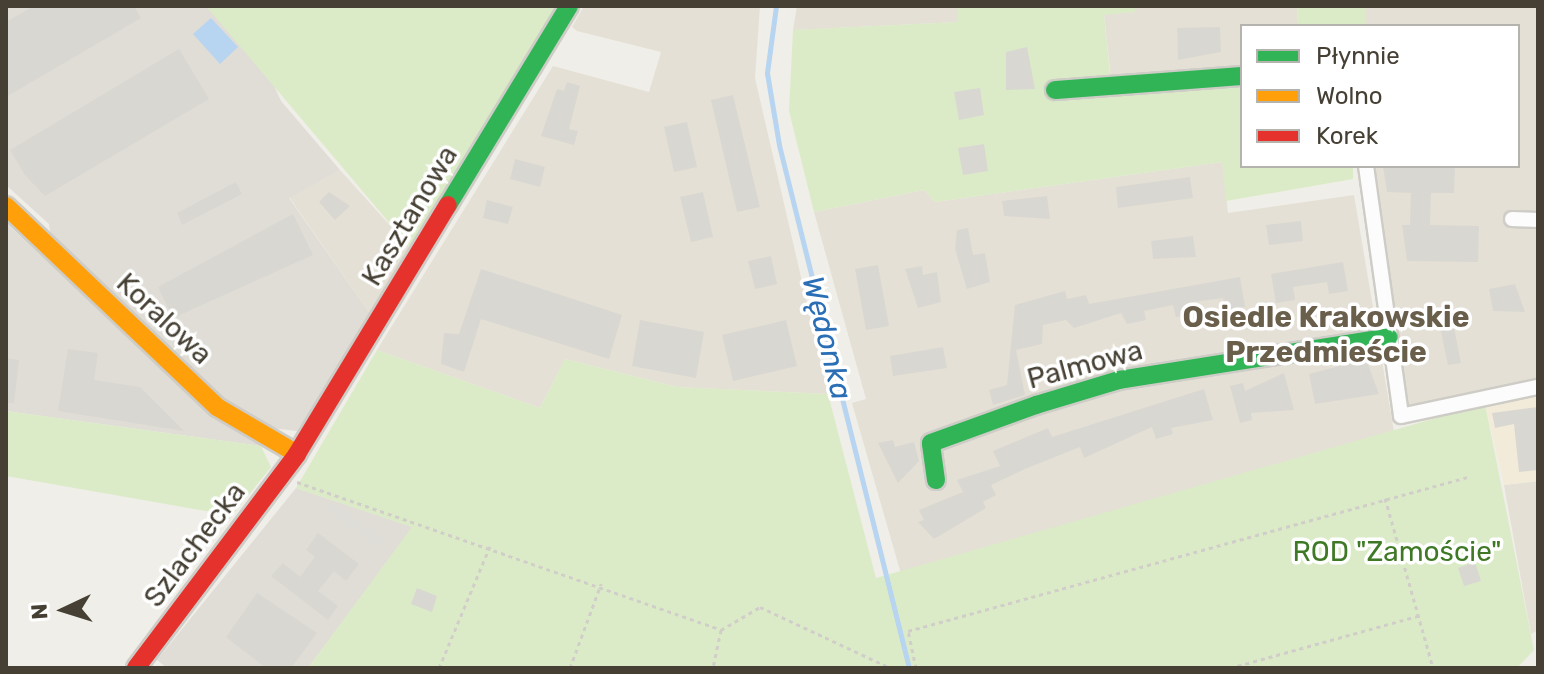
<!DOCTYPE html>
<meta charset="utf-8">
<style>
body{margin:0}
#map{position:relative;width:1544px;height:674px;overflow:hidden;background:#f0eee8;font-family:Rubik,sans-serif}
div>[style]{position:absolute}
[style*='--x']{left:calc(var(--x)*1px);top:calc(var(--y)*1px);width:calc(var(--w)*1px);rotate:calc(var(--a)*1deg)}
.residential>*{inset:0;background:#e4e0d5}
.commercial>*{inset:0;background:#f3ebda}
.industrial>*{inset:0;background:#e0ddd6}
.green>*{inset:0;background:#dbebc7}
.parking>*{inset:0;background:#dfddd8}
.water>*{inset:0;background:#b7d4f0}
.stream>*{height:5px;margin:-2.5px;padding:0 2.5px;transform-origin:2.5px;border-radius:2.5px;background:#b7d4f0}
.building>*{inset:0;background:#d9d7d1}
.path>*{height:3px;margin-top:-1.5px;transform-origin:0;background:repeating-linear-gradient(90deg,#d1cec9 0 4px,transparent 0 8px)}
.roads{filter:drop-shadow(2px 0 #ceccc6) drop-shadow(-2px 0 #ceccc6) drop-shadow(0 2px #ceccc6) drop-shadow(0 -2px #ceccc6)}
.street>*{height:14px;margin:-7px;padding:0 7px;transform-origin:7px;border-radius:7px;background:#fdfcfc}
.fast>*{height:18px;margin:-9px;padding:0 9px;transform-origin:9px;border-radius:9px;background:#30b455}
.slow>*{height:18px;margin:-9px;padding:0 9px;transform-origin:9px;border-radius:9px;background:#ff9f0a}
.jam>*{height:18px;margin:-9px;padding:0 9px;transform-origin:9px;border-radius:9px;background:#e5322d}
span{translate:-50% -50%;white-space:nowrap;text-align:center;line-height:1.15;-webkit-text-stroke:7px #fff;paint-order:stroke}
.street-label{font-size:28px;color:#464034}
.park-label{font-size:28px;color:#3f7926}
.neighbourhood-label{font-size:30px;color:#695f4b;font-weight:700}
.water-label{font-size:30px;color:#2a6fb5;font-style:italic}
.frame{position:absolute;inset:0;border:8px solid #464034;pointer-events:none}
.legend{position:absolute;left:1240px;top:24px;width:280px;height:144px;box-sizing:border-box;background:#fff;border:2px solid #b5b3ae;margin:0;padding:10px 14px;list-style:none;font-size:24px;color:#464034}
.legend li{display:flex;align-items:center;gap:16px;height:40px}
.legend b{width:40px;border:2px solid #b5b3ae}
.north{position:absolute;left:24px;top:570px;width:80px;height:80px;-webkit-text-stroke:6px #fff;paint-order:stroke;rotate:266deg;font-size:22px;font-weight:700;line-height:32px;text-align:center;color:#464034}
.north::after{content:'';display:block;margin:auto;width:28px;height:36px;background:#464034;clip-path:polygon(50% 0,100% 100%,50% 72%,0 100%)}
</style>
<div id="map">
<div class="residential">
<div style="clip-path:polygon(584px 6px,760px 6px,755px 78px,828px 394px,677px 387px,565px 359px,540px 408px,377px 350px,553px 66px,649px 92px,661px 52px,577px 31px,572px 27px)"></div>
<div style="clip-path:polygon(797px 6px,958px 6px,958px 22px,793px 30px)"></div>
<div style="clip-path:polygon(1135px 6px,1297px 6px,1298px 26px,1242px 26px,1242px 70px,1111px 78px,1104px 14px,1135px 12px)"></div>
<div style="clip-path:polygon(1365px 6px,1538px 6px,1538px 381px,1409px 409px,1374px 166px,1518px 166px,1518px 26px,1365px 26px)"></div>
<div style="clip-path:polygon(1222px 162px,1228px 213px,1354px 195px,1394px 432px,901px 574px,852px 403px,866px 399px,814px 212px,924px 190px,935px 202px)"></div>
<div style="clip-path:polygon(340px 170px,414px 252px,373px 318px,289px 197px)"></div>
<div style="clip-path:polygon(1538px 481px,1538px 630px,1531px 634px,1504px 485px)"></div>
</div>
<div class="commercial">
<div style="clip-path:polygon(1538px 393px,1538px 481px,1504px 485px,1485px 404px)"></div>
</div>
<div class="industrial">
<div style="clip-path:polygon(6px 6px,206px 6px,267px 70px,281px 101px,340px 170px,289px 198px,373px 318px,297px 431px,263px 427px,205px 388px,51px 240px,49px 224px,6px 185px)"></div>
<div style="clip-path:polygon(6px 223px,188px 392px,261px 446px,6px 411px)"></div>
<div style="clip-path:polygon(296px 488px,413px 527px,308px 668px,167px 668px,157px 660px)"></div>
</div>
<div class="green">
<div style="clip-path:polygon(206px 6px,557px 6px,414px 252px)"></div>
<div style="clip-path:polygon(958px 6px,1135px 6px,1135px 12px,1104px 15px,1112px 92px,1223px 83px,1242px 89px,1242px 166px,1353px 166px,1353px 179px,1226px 201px,1222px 162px,935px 202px,924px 190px,814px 212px,789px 111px,793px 30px,957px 22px)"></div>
<div style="clip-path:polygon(1297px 6px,1365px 6px,1365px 26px,1298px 26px)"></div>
<div style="clip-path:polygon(377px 350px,540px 408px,565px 359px,677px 387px,828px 394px,876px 578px,1485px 404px,1534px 650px,1517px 668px,308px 668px,412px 527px,296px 488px)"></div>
<div style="clip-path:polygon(6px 411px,261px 446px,271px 467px,224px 526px,217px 513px,6px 476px)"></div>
</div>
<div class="parking">
<div style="clip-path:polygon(332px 502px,384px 538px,379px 547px,326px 510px)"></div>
</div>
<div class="water">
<div style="clip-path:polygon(211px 18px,238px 47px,220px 64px,193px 34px)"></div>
</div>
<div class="stream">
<div style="--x:776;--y:6;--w:68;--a:97.7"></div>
<div style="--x:767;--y:73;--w:73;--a:80.5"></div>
<div style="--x:779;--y:145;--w:539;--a:76.04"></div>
</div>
<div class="building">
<div style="clip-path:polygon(34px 6px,134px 6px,141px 18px,6px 97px,6px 22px)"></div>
<div style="clip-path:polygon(1220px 27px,1221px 52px,1178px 60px,1177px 28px)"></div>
<div style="clip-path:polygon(1027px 47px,1035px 89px,1006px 90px,1006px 52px)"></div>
<div style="clip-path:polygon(179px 49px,209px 99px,45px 196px,25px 175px,10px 150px)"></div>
<div style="clip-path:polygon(567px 82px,580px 86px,569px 129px,578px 131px,574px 145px,541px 136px,557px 89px,564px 91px)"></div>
<div style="clip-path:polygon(980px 88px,984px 115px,959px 120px,954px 92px)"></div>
<div style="clip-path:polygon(733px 95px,760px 207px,737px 212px,711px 100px)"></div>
<div style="clip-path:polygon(687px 122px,697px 167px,674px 172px,664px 127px)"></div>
<div style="clip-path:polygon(984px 144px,988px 171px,963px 175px,958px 148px)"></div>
<div style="clip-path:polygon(515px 159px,545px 167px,540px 187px,510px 179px)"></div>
<div style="clip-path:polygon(1383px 166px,1455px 166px,1454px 193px,1431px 193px,1430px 225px,1479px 226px,1478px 262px,1407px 261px,1402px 225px,1410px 225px,1411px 193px,1387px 192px)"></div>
<div style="clip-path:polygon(1190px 177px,1193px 198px,1118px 208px,1116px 187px)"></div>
<div style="clip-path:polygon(236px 182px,242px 194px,182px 225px,177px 213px)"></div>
<div style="clip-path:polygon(329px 192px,350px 206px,335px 220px,319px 202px)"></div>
<div style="clip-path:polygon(703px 192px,713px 237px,691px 242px,680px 197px)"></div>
<div style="clip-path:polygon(1047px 196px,1050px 219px,1004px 216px,1002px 201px)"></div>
<div style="clip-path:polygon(487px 200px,513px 207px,508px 224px,483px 218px)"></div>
<div style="clip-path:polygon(293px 214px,313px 255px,173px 318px,158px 287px)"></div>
<div style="clip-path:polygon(1301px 221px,1303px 241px,1269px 245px,1266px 225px)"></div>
<div style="clip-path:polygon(968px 228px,973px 255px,985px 253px,990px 282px,967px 289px,955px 249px,957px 230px)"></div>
<div style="clip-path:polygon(1193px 236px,1196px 257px,1153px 259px,1151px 241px)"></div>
<div style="clip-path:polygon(771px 256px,777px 284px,755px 289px,748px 261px)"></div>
<div style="clip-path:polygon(1343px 262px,1348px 291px,1329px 294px,1327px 282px,1293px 287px,1295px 300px,1276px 303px,1271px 274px)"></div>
<div style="clip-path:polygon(878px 265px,889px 326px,866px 330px,855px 269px)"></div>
<div style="clip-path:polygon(922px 266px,923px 275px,937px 272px,941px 302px,918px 308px,905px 269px)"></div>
<div style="clip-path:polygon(481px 269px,622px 315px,609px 359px,481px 319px,464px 372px,441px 364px,444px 333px,459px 334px)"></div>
<div style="clip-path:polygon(1240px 277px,1245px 307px,1225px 310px,1223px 298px,1193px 302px,1195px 314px,1176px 317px,1173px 305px,1144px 311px,1146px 320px,1127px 324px,1121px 313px,1074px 328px,1066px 320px,1043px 325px,1042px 344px,1016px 350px,1025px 395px,993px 405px,989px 390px,1007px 385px,1015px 305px,1065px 291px,1067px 299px,1086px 295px,1089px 304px)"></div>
<div style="clip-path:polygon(1515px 284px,1525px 312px,1493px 311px,1489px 289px)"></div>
<div style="clip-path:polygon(1450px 307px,1461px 363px,1448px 365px,1436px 308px)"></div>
<div style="clip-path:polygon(640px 320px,704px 332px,696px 378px,632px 366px)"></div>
<div style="clip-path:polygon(786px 320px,797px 366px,733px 381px,722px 335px)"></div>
<div style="clip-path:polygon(943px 347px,947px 368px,893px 376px,890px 356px)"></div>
<div style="clip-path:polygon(68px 349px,98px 353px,94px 380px,140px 387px,184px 431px,58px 411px)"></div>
<div style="clip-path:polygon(6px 358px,19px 360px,14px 403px,6px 403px)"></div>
<div style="clip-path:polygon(1366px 359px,1379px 394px,1315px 404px,1309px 374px)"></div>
<div style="clip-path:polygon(1284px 373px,1294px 410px,1251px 413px,1252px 420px,1240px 423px,1230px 386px,1243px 383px,1245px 391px)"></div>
<div style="clip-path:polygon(1204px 389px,1213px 420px,1171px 428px,1173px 434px,1156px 439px,1152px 427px,1084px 458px,1080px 447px,1025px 469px,991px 485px,996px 495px,983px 502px,986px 508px,934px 539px,918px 522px,924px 520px,919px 510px,963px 492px,957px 480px,1000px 466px,993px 451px,1048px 428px,1052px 437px)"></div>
<div style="clip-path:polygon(1538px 407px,1538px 470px,1519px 472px,1514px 424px,1495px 428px,1492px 413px)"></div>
<div style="clip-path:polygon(893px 440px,895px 447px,914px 442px,919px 461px,898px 483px,878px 443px)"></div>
<div style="clip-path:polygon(318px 533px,359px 564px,346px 581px,334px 571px,318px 591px,338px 606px,328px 620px,271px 576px,283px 563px,300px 577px,315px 557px,306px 550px)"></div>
<div style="clip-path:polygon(1475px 562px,1481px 581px,1464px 586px,1458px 568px)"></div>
<div style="clip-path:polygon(417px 588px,437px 596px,432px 612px,411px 604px)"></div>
<div style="clip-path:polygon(257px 593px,317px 633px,291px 668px,266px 668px,226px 637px)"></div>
</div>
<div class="path">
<div style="--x:297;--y:482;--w:449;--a:19.2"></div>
<div style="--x:721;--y:630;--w:39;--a:102"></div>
<div style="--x:1385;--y:498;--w:177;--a:74.2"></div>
<div style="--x:721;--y:630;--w:45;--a:-30.5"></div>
<div style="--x:760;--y:607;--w:145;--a:25"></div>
<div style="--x:439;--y:668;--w:132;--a:-67.3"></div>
<div style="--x:570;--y:668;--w:90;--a:-69.7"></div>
<div style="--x:916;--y:668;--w:38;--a:-102"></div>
<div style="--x:908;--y:631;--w:581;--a:-15.38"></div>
<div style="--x:1230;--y:668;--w:195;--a:-15.5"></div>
</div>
<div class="roads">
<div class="street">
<div style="--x:1366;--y:166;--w:252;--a:82"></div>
<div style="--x:1401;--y:416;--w:140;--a:-12"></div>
<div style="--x:1512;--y:219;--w:26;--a:2"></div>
</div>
<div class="fast">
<div style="--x:1055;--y:90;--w:188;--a:-4.3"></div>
<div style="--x:448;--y:205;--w:233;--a:-58.7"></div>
<div style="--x:936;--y:480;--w:37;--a:-98"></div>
<div style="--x:931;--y:443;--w:112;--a:-19.9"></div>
<div style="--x:1036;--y:405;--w:87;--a:-16.8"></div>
<div style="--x:1119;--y:380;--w:273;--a:-9"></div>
</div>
<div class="slow">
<div style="--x:6;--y:206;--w:291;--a:43.6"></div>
<div style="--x:217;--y:407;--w:93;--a:30.4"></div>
</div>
<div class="jam">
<div style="--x:136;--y:668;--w:268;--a:-53"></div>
<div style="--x:297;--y:454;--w:291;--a:-58.8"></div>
</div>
</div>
<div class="street-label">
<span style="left:410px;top:216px;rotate:-59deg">Kasztanowa</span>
<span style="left:164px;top:319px;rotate:43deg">Koralowa</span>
<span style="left:1085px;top:365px;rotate:-15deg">Palmowa</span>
<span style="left:195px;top:545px;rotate:-53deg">Szlachecka</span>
</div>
<div class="park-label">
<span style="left:1397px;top:552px">ROD "Zamoście"</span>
</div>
<div class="neighbourhood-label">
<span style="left:1326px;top:334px">Osiedle Krakowskie<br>Przedmieście</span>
</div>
<div class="water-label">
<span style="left:827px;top:338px;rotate:76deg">Wędonka</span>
</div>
<div class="frame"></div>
<ul class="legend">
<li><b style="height:10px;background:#30b455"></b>Płynnie</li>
<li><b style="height:10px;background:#ff9f0a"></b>Wolno</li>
<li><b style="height:10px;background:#e5322d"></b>Korek</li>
</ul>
<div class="north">N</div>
</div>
